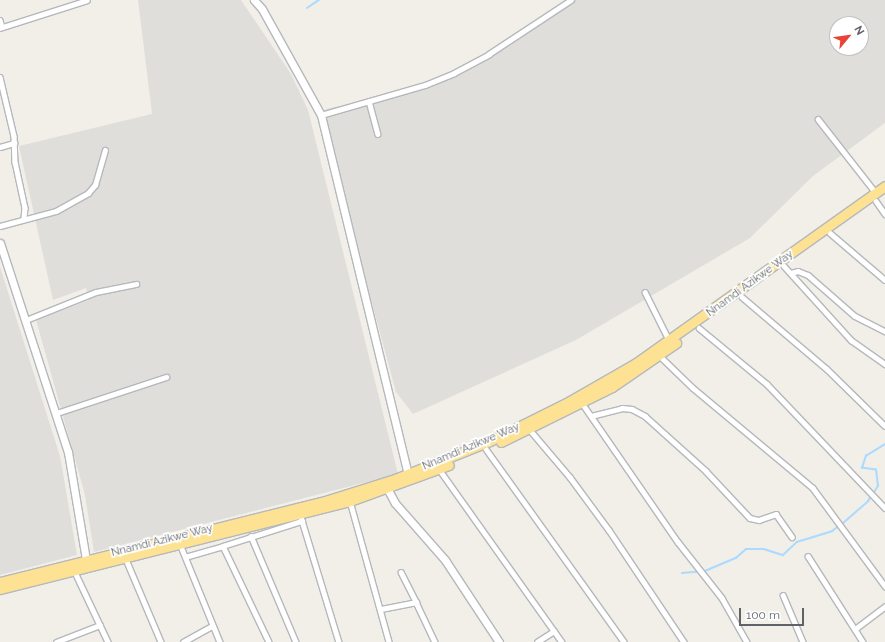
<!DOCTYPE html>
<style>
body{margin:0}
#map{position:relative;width:885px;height:642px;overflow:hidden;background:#f1efe8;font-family:Raleway,sans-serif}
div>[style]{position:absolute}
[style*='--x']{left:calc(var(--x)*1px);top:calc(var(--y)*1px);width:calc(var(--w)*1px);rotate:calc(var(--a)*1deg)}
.industrial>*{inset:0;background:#e0deda}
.stream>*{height:1.5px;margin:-0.75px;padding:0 0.75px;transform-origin:0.75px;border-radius:0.75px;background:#aadaff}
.roads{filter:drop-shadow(1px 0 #b5b8bc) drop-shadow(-1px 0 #b5b8bc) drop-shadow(0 1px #b5b8bc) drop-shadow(0 -1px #b5b8bc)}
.street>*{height:4.5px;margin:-2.25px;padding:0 2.25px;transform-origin:2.25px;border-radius:2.25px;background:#fff}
.secondary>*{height:7px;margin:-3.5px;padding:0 3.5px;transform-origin:3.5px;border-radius:3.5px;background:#fff}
.highway>*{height:9px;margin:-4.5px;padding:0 4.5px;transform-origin:4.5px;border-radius:4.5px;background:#fde293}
span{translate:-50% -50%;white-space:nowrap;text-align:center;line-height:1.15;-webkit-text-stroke:3.5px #fff;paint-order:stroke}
.street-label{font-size:11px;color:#5f6368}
.north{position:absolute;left:829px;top:16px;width:40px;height:40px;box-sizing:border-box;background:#fff;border:1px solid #bfc1c3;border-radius:50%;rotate:61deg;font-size:11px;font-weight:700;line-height:16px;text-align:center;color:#5f6368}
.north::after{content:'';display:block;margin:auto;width:14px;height:18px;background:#ea4335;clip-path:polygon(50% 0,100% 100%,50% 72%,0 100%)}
.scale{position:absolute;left:739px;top:608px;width:65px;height:18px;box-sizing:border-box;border:2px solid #5f6368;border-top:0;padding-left:5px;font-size:12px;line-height:14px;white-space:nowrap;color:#5f6368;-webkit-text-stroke:3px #fff;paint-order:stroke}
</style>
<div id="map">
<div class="industrial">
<div style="clip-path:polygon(138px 0,241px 0,291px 74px,308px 110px,398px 474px,94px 552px,85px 495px,36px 320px,89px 300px,86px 288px,53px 300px,19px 146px,152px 114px)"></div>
<div style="clip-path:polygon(evenodd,571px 0,885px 0,885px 123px,813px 176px,750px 238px,576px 340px,413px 414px,396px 392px,324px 125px,326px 109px,426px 87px,462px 74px,571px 0,837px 24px,861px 24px,861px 48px,837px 48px,837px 24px)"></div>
<div style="clip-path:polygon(0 267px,60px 456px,77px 555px,0 575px)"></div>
</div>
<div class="stream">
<div style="--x:307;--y:8;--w:14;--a:-34"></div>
<div style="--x:842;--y:524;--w:35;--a:-41"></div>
<div style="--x:868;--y:501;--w:18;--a:-56"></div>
<div style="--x:878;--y:486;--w:16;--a:-97"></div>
<div style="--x:876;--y:470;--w:14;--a:-172"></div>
<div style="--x:862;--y:468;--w:13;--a:-72"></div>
<div style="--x:866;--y:456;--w:22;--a:-32"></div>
<div style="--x:682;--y:573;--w:23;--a:-5"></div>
<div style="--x:705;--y:571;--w:34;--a:-23"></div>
<div style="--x:736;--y:558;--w:13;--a:-42"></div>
<div style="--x:746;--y:549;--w:18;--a:0"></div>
<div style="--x:764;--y:549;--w:20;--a:18"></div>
<div style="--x:783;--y:555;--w:19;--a:-43"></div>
<div style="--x:797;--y:542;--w:37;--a:-17"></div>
<div style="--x:832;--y:531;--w:9;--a:-36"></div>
</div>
<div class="roads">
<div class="street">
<div style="--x:0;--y:20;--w:7;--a:74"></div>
<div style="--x:0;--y:28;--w:91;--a:-17.8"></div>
<div style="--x:0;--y:77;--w:61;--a:76.7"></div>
<div style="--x:14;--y:136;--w:26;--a:88"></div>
<div style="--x:15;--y:162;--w:47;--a:77.7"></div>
<div style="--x:25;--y:208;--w:10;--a:96"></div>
<div style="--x:369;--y:101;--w:34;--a:75"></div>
<div style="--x:321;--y:115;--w:108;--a:-16.1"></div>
<div style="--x:425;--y:85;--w:31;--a:-22"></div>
<div style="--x:454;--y:73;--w:40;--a:-28"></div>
<div style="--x:489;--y:54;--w:98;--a:-33.4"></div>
<div style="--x:818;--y:119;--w:94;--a:51.9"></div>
<div style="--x:0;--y:147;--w:15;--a:-16"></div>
<div style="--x:876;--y:201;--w:16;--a:55"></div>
<div style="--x:0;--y:226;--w:58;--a:-15"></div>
<div style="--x:56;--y:211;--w:37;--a:-29"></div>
<div style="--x:88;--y:193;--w:11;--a:-49"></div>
<div style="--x:95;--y:185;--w:36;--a:-74"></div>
<div style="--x:830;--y:233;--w:72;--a:40.5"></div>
<div style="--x:784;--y:266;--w:100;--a:47.8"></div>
<div style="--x:851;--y:340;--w:42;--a:35.2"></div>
<div style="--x:791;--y:273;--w:7;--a:-16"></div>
<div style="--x:798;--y:271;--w:11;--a:22"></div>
<div style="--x:808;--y:275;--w:62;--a:41.1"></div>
<div style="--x:855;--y:316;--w:34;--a:27"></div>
<div style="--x:645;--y:292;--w:54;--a:63.4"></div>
<div style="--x:742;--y:297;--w:111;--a:40.3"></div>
<div style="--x:827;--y:369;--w:81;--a:44.5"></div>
<div style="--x:26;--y:320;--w:75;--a:-21.8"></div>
<div style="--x:96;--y:292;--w:41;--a:-11.3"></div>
<div style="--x:699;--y:328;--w:88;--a:39.5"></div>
<div style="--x:767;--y:384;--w:171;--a:46.4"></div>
<div style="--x:659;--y:355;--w:47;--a:44.1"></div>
<div style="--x:693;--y:388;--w:156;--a:39.8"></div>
<div style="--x:813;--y:488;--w:122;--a:53.7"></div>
<div style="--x:582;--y:403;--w:169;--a:55.4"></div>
<div style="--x:678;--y:542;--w:71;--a:51.8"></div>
<div style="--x:722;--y:598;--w:51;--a:60.4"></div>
<div style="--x:57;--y:413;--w:115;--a:-18.3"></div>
<div style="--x:591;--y:416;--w:32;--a:-14"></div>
<div style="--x:622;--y:408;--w:10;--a:6"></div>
<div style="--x:632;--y:409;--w:15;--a:28"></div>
<div style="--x:645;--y:416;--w:82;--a:42"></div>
<div style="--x:706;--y:471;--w:64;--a:46.9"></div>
<div style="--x:750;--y:518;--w:9;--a:13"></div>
<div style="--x:759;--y:520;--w:18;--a:-19"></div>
<div style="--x:776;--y:514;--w:28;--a:55"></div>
<div style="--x:530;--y:430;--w:62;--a:49.6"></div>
<div style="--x:570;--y:477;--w:66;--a:53.7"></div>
<div style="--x:609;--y:530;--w:135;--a:56.2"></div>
<div style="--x:486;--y:449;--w:237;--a:54.4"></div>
<div style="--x:439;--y:469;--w:212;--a:54.6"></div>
<div style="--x:350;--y:501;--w:146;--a:74.5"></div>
<div style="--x:300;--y:514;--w:134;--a:73.1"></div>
<div style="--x:251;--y:536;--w:115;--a:67"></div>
<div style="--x:180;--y:544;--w:106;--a:67.8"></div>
<div style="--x:223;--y:546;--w:83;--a:-17.6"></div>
<div style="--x:808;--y:556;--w:102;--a:57.4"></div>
<div style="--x:125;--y:557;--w:92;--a:67"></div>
<div style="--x:185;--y:557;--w:40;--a:-16"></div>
<div style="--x:223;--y:546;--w:106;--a:64.4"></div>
<div style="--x:74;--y:570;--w:80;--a:64.7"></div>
<div style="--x:401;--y:572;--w:34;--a:63"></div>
<div style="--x:783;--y:595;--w:51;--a:66.9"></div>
<div style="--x:381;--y:609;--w:36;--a:-11"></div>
<div style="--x:416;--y:602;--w:44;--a:64.6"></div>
<div style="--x:855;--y:629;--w:38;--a:-37"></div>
<div style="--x:56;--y:642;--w:47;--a:-21.1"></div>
<div style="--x:183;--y:642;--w:33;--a:-29"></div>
<div style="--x:537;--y:642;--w:20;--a:-33"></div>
</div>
<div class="secondary">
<div style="--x:254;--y:0;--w:12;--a:48"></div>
<div style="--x:262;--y:9;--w:121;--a:60.9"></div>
<div style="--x:321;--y:115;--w:369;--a:76.4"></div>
<div style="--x:0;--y:243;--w:220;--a:72"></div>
<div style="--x:68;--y:452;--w:109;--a:80.5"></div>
<div style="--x:387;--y:488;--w:17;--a:62"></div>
<div style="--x:395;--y:503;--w:76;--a:48.7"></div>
<div style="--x:445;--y:560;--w:98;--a:56.6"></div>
</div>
<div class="highway">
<div style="--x:501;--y:442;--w:124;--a:-26.4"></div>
<div style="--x:612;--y:387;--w:78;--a:-34.5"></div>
<div style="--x:0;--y:582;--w:338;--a:-14"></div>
<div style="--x:328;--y:500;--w:70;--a:-17.4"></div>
<div style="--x:395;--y:479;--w:102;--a:-21.8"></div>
<div style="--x:490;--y:441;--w:89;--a:-26.6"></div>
<div style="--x:570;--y:401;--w:76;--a:-29.9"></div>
<div style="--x:636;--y:363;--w:305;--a:-35.4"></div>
<div style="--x:0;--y:589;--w:361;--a:-14.1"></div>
<div style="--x:350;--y:501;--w:105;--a:-20"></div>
</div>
</div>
<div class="street-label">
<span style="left:750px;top:284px;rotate:-36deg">Nnamdi Azikwe Way</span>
<span style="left:471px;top:447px;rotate:-23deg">Nnamdi Azikwe Way</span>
<span style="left:162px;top:541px;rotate:-14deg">Nnamdi Azikwe Way</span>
</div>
<div class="north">N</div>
<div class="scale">100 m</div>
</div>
